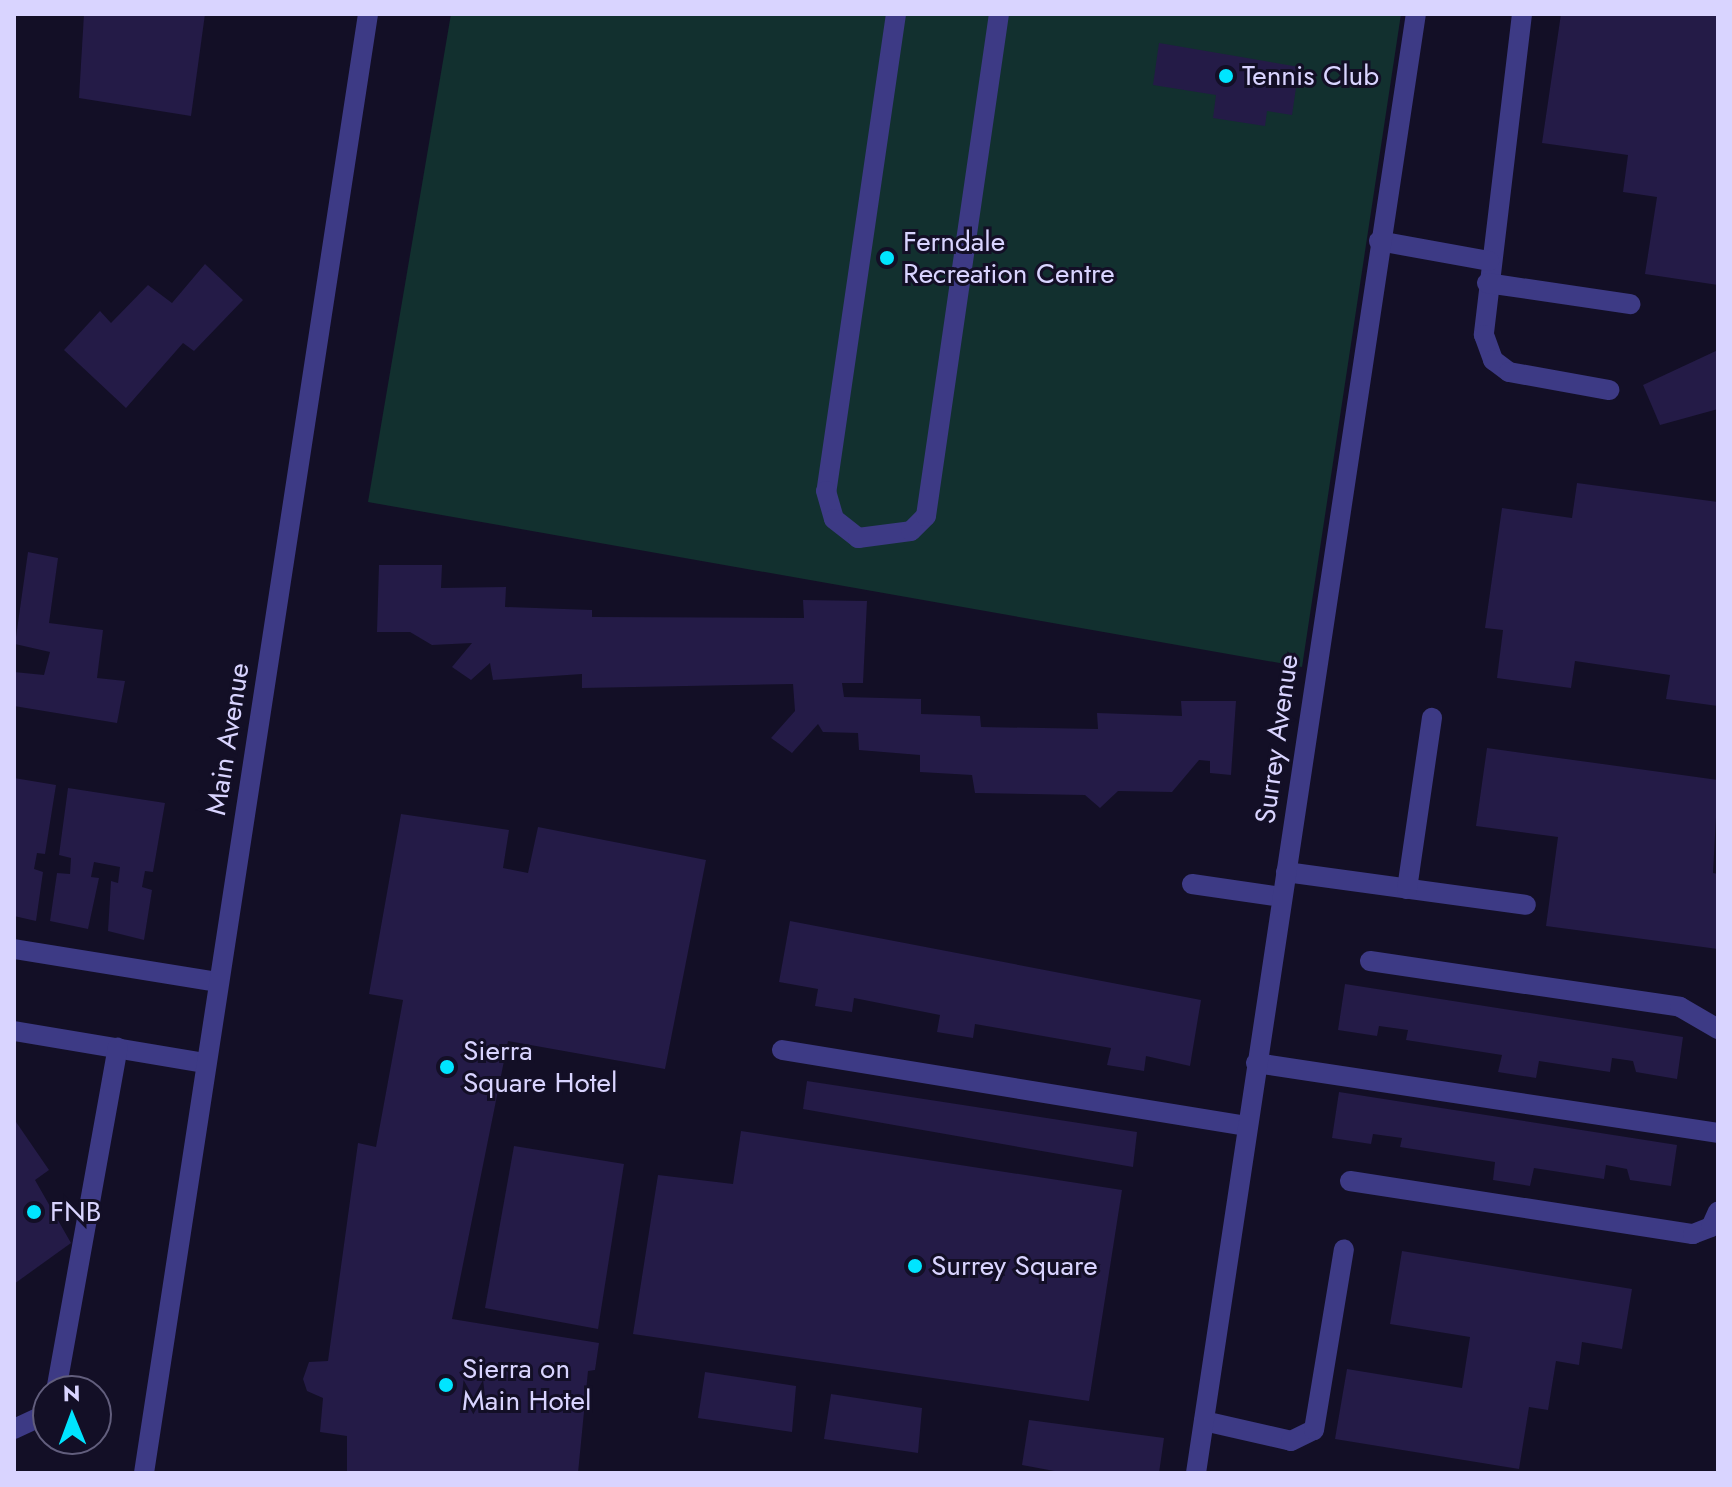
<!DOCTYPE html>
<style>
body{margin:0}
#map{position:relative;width:1732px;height:1487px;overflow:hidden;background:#130f26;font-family:Jost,sans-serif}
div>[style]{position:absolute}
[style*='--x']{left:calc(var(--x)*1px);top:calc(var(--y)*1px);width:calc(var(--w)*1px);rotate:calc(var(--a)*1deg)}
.green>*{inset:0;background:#12302f}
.building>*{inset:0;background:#241b47}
.service>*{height:20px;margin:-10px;padding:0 10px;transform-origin:10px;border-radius:10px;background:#3d3a85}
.minor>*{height:20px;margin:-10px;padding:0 10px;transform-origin:10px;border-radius:10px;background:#3d3a85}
.tertiary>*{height:20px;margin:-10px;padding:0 10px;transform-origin:10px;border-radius:10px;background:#3d3a85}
.dots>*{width:22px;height:22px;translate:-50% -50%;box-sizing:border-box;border:4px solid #130f26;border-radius:50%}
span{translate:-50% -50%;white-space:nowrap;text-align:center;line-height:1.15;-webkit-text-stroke:6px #130f26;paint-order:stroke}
.poi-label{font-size:28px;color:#d9d4ff}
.left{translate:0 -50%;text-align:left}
.street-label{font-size:28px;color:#d9d4ff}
.frame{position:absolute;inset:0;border:16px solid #d9d4ff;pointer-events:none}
.north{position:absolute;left:32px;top:1375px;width:80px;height:80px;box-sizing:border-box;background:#130f26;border:2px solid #625e7d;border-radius:50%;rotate:359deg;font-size:22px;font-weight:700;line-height:32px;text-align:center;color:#d9d4ff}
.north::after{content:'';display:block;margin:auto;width:28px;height:36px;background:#00e5ff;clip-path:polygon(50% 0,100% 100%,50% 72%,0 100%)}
</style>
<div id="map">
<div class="green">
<div style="clip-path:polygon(451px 14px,1401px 14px,1302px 667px,368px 502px)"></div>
</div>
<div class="building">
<div style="clip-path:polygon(84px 14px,205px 14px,191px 116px,79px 98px)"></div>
<div style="clip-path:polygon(1561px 14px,1718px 14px,1718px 285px,1645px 274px,1657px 197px,1623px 192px,1628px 155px,1542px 143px)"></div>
<div style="clip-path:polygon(1159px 43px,1299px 67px,1292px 115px,1267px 111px,1265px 126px,1213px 118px,1216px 95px,1153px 85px)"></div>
<div style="clip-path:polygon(205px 264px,243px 300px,194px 351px,183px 343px,126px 408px,64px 350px,100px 311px,111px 323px,148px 285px,172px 303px)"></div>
<div style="clip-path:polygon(1718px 350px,1718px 409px,1660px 425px,1643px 385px)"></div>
<div style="clip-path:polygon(1577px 483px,1718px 502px,1718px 706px,1666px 699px,1670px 675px,1575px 661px,1571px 688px,1497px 678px,1503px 630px,1485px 628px,1502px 508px,1572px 518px)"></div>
<div style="clip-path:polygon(28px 552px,58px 558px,49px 623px,103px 630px,97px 678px,125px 681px,117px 723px,14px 706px,14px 672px,44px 675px,50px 652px,15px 644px)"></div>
<div style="clip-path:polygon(379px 565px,442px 565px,441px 588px,506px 587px,505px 607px,592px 610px,592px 617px,804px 618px,803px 600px,867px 601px,863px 683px,842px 683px,844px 697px,921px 699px,921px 714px,980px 716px,981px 727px,1098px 729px,1097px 713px,1182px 716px,1181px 701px,1236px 701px,1231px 775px,1210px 773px,1210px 761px,1199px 760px,1172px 792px,1118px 791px,1100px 808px,1085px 795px,975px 793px,972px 775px,920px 772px,920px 755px,859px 750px,858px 733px,823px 732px,818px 724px,792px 753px,771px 738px,795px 711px,793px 684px,582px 688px,582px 674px,493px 680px,490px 663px,471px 680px,452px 667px,472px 643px,432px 645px,410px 632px,377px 632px)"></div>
<div style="clip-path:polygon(1487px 748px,1718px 780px,1713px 873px,1718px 874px,1718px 949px,1546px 926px,1558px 837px,1476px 826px)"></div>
<div style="clip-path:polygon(14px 778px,56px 785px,45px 854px,37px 853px,34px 869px,43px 872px,36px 921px,14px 916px)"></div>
<div style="clip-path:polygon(68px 788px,165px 803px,153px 872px,145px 871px,142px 887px,152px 890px,144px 940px,108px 931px,111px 881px,118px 883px,120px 867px,94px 862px,91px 877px,99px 878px,88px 929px,50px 921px,57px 873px,70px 874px,71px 858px,59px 855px)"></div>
<div style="clip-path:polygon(401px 814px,509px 830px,503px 868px,528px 873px,538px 827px,706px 860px,665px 1069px,508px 1041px,452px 1319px,599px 1343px,595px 1370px,588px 1371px,578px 1473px,347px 1471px,347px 1436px,320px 1432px,323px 1398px,307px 1391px,303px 1379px,309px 1362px,328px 1361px,358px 1143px,376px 1147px,403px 1000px,369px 994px)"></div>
<div style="clip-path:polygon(790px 921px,1201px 1000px,1190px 1066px,1146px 1056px,1144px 1071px,1107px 1065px,1111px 1048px,975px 1024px,973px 1038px,937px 1032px,940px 1015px,854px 998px,852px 1012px,815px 1006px,818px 989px,779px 982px)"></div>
<div style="clip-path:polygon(1345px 984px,1683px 1037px,1677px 1079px,1636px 1072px,1633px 1061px,1612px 1058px,1610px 1072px,1539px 1061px,1536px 1078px,1498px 1072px,1502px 1055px,1406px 1040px,1408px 1030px,1379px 1026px,1377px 1036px,1338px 1030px)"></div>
<div style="clip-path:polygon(807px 1081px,1137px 1132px,1133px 1167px,803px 1109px)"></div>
<div style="clip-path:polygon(1339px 1092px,1677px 1145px,1671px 1186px,1630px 1180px,1627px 1169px,1606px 1165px,1604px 1179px,1534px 1168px,1530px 1186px,1493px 1180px,1495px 1162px,1400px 1147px,1402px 1138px,1373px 1134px,1371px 1144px,1332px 1138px)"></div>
<div style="clip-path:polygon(14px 1119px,49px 1170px,35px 1180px,71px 1243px,14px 1284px)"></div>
<div style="clip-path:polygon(741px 1131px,1122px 1190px,1089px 1401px,633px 1334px,658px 1175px,733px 1184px)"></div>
<div style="clip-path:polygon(514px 1146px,624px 1164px,598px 1329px,485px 1308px)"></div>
<div style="clip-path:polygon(1402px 1251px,1632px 1289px,1622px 1349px,1582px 1342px,1579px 1365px,1556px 1361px,1548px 1410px,1529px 1407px,1519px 1469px,1335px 1439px,1347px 1369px,1462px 1388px,1470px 1337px,1390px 1324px)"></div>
<div style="clip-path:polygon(705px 1372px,796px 1386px,792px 1432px,698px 1418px)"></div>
<div style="clip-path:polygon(831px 1394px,922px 1408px,918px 1453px,824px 1439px)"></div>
<div style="clip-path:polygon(1029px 1420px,1164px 1438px,1159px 1473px,1065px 1473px,1022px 1465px)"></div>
</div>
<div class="service">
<div style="--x:896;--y:14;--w:482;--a:98.3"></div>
<div style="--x:826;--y:491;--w:29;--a:74"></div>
<div style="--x:834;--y:519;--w:31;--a:38"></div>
<div style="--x:858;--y:538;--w:53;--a:-7.5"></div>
<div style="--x:911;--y:531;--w:21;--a:-45"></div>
<div style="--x:926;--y:516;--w:507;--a:-81.73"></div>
<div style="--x:1522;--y:14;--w:323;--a:96.8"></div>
<div style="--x:1484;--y:335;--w:27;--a:70"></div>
<div style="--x:1493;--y:360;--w:20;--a:37"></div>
<div style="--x:1509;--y:372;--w:102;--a:10.2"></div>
<div style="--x:1379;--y:241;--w:112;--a:10.3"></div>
<div style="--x:1487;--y:283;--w:145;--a:8.4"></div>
<div style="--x:1286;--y:872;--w:242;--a:7.8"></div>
<div style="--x:1192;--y:884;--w:91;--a:8.2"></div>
<div style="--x:1407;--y:889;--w:173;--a:-81.7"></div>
<div style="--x:14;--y:949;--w:207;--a:9.2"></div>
<div style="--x:1370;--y:961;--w:313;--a:8.4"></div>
<div style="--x:1680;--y:1007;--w:44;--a:30.1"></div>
<div style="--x:14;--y:1031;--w:194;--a:9.5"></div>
<div style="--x:782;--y:1050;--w:470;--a:9.3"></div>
<div style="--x:1256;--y:1063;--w:467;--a:8.6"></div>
<div style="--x:1350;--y:1181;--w:347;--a:8.8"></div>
<div style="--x:1693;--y:1234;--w:19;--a:-21"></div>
<div style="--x:1711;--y:1227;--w:17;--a:-66"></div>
<div style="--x:56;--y:1391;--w:349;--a:-79.8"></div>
<div style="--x:1204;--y:1421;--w:89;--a:12.9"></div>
<div style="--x:1291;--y:1441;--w:25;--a:-26"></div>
<div style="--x:1314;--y:1430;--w:183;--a:-80.6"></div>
<div style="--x:14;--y:1429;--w:38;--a:-25"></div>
</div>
<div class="minor">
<div style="--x:1196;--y:1473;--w:1475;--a:-81.43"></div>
</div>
<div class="tertiary">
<div style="--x:144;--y:1473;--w:1476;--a:-81.27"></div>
</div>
<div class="dots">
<div style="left:1226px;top:76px;background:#00e5ff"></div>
<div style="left:887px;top:258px;background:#00e5ff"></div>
<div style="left:447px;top:1067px;background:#00e5ff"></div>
<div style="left:34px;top:1212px;background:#00e5ff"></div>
<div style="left:915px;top:1266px;background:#00e5ff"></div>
<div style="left:446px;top:1385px;background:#00e5ff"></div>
</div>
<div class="poi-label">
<span class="left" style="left:1242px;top:76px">Tennis Club</span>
<span class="left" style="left:903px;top:258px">Ferndale<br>Recreation Centre</span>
<span class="left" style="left:463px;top:1067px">Sierra<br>Square Hotel</span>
<span class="left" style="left:50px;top:1212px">FNB</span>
<span class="left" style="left:931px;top:1266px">Surrey Square</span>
<span class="left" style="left:462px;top:1385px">Sierra on<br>Main Hotel</span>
</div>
<div class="street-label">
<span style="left:228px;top:739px;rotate:-81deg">Main Avenue</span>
<span style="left:1277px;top:739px;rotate:-82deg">Surrey Avenue</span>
</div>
<div class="frame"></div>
<div class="north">N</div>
</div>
